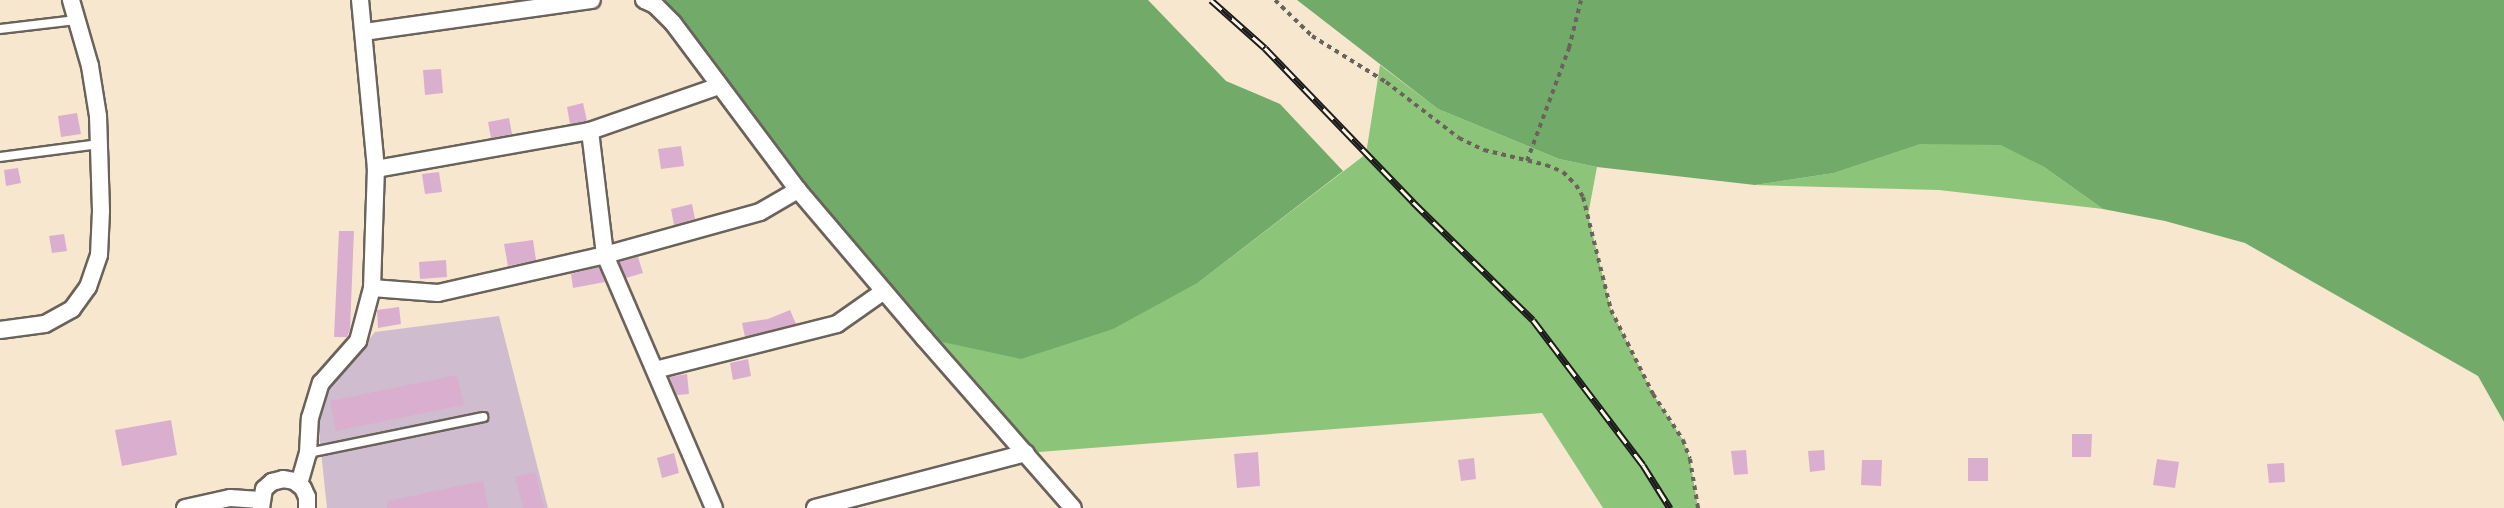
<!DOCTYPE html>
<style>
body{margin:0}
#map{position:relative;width:2504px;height:508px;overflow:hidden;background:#f7e7cf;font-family:"Balsamiq Sans",sans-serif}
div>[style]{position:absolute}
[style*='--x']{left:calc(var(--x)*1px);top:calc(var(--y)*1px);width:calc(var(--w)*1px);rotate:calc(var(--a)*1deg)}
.industrial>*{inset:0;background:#cfbdcf}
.green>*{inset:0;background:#8cc579}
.forest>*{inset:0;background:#71aa69}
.building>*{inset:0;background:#daaecf}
.path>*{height:4px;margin-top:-2px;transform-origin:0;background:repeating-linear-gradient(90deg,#69635b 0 4.5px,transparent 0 9px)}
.roads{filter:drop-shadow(2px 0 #69635b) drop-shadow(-2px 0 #69635b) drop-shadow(0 2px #69635b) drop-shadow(0 -2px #69635b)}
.service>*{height:8px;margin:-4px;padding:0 4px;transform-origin:4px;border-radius:4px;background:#fff}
.minor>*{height:16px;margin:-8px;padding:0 8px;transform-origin:8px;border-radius:8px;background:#fff}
.rail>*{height:7px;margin-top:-3.5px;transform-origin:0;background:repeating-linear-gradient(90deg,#fcf5e5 0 14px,#1c1c1c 0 28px);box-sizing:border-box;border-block:2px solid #1c1c1c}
span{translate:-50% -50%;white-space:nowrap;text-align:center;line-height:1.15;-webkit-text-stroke:6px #fcf5e5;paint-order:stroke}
</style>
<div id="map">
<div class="industrial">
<div style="clip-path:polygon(499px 316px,548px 508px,327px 508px,318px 424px,326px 392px,375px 332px)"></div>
</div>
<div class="green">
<div style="clip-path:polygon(1380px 65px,1438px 109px,1559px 159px,1597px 167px,1588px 215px,1611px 310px,1653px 394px,1683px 440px,1690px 459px,1698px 508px,1603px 508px,1542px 413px,1026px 453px,924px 338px,1199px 282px,1366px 154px)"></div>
<div style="clip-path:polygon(1921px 144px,2001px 144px,2044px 167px,2103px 209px,1939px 190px,1755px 185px,1834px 173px)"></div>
</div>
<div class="forest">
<div style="clip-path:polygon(653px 0,1148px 0,1226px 81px,1280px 104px,1343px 171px,1199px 282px,1113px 329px,1021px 359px,924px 338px)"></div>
<div style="clip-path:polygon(1297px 0,2504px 0,2504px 422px,2478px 376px,2245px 243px,2165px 221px,2103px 209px,2044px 167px,2001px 145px,1921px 144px,1834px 173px,1755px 185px,1597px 167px,1559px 159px,1438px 109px)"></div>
</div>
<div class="building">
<div style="clip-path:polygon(441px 69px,443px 93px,425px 95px,423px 70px)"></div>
<div style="clip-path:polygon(583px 103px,587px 121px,570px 124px,567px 107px)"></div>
<div style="clip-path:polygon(77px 113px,81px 134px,61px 137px,58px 116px)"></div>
<div style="clip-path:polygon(509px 118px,512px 134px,491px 138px,488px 122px)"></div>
<div style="clip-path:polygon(681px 146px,684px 166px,661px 169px,658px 149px)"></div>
<div style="clip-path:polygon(18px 168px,21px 183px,6px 186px,4px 170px)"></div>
<div style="clip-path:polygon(439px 172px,442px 192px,425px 194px,422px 174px)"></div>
<div style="clip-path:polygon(692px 204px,695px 219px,674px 225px,671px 209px)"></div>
<div style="clip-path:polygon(339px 231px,354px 231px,350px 329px,347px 337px,334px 337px)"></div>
<div style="clip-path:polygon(64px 234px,67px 251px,52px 253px,49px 236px)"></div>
<div style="clip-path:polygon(533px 240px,536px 260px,508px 266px,504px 244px)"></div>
<div style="clip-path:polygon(638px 257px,643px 273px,626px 278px,619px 262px)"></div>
<div style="clip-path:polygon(446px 260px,447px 277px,420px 279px,419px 262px)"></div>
<div style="clip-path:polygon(599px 267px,605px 282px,573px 288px,571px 274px)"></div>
<div style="clip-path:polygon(399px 307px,401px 324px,378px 328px,377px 310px)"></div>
<div style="clip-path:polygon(790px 310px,796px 324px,745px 337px,742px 323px,768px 319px)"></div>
<div style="clip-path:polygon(748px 359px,751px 376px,733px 380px,730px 363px)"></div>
<div style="clip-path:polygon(687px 374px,689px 394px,677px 395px,669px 377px)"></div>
<div style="clip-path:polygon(457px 375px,464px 405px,336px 431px,330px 401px)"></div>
<div style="clip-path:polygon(171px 420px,177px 455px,122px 466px,115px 430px)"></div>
<div style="clip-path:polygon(2072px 434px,2092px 434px,2091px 457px,2072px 457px)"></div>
<div style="clip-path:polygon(1746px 450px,1748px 474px,1734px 475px,1731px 451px)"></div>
<div style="clip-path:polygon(1824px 450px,1825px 470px,1810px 472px,1808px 451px)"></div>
<div style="clip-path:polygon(1258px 452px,1260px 486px,1237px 488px,1234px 454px)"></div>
<div style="clip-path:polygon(674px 453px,679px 473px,662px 478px,657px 458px)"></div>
<div style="clip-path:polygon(1474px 458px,1476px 479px,1461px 481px,1458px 460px)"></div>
<div style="clip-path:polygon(1968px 458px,1988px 458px,1988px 481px,1968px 481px)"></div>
<div style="clip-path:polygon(2157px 459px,2179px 462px,2175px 488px,2153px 485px)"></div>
<div style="clip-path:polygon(1862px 460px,1882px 460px,1881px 486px,1861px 485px)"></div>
<div style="clip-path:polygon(2284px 463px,2285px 482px,2269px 483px,2267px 464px)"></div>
<div style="clip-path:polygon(535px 472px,544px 508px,523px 508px,515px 477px)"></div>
<div style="clip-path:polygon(483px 481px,488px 508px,387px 508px,387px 501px)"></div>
</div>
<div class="path">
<div style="--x:1275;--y:0;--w:52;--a:44.2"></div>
<div style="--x:1312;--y:36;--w:87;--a:31.9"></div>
<div style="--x:1386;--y:82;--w:92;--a:37.5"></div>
<div style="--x:1459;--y:138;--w:28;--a:26"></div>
<div style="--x:1484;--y:150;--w:64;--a:13.6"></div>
<div style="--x:1546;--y:165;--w:18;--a:22"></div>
<div style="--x:1563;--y:172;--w:18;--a:45"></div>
<div style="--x:1576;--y:185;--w:14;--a:60"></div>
<div style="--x:1583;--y:197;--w:116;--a:76.1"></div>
<div style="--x:1611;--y:310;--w:94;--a:63.4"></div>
<div style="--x:1653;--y:394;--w:55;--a:56.9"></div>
<div style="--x:1683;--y:440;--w:20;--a:70"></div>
<div style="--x:1690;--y:459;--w:50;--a:80.7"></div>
<div style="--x:1527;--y:161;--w:121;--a:-69.6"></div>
<div style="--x:1569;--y:48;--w:49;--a:-76"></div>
</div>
<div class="roads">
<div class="service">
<div style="--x:0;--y:29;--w:77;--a:-6.8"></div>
<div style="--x:0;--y:157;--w:100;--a:-7.5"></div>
<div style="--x:308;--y:453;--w:179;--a:-11.6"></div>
</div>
<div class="minor">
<div style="--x:644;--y:0;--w:12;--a:24"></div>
<div style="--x:655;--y:5;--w:25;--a:45"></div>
<div style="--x:673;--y:23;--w:209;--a:53.2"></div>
<div style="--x:798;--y:190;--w:194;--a:49.6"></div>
<div style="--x:924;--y:338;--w:226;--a:48.8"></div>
<div style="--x:364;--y:32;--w:230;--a:-8"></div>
<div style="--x:590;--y:131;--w:125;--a:83.1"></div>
<div style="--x:605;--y:255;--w:275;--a:66.7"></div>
<div style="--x:376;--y:169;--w:217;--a:-10.1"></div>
<div style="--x:590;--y:131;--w:137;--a:-19.2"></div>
<div style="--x:372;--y:288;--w:66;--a:4.3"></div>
<div style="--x:438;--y:293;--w:171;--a:-12.8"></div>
<div style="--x:605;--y:255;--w:161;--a:-15.5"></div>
<div style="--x:760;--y:212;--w:44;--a:-30.1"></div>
<div style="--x:0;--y:330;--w:45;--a:-7.6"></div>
<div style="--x:45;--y:324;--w:31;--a:-29"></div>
<div style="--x:72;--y:309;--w:27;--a:-54"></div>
<div style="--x:88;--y:287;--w:34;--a:-71"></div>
<div style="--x:99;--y:255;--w:44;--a:-87.4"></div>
<div style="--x:101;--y:211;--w:95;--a:-91.8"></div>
<div style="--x:98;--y:116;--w:51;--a:-99.1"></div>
<div style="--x:90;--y:66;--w:69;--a:-106.1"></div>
<div style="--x:655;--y:370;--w:188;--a:-14.2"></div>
<div style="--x:837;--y:324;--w:57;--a:-35.1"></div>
<div style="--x:299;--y:484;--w:32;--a:-74"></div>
<div style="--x:308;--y:453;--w:35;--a:-87"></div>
<div style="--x:310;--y:418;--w:37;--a:-73"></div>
<div style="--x:321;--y:383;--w:56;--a:-48.6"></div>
<div style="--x:358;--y:341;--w:55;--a:-75.2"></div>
<div style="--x:372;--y:288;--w:119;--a:-88.1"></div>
<div style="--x:376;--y:169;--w:170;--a:-95.4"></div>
<div style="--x:185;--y:508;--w:46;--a:-12.5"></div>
<div style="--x:230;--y:498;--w:30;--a:4"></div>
<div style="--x:261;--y:508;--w:19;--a:-81"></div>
<div style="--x:264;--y:489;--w:11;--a:-41"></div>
<div style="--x:272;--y:482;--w:11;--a:-15"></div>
<div style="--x:283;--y:479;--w:11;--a:10"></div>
<div style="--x:294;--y:481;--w:11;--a:38"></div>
<div style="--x:303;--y:488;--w:10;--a:66"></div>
<div style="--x:307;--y:497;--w:11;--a:90"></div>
<div style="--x:815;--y:508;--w:218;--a:-14.6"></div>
</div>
</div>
<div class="rail">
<div style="--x:1211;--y:0;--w:72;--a:41.6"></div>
<div style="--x:1265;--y:48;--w:214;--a:46.1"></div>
<div style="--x:1413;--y:202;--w:168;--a:44.5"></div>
<div style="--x:1533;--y:320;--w:182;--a:52.8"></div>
<div style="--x:1643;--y:465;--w:51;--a:57.9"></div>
</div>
</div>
